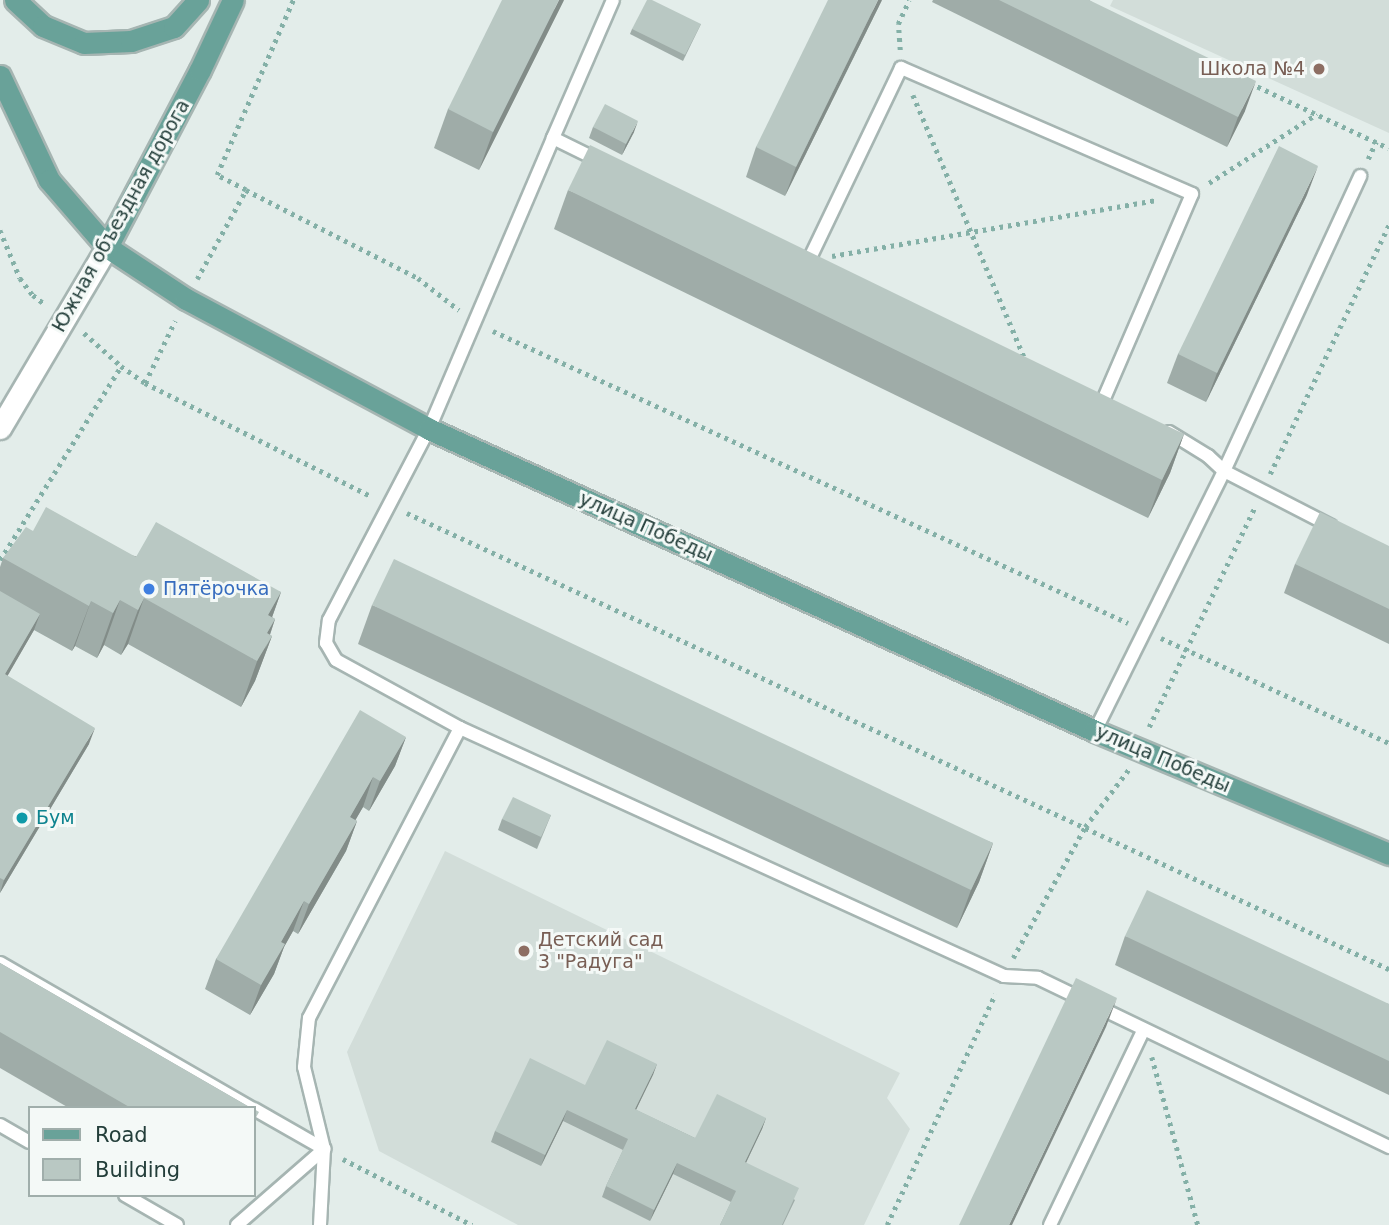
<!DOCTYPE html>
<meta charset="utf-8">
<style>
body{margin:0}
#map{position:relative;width:1389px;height:1225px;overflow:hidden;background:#e3edea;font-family:"DejaVu Sans",sans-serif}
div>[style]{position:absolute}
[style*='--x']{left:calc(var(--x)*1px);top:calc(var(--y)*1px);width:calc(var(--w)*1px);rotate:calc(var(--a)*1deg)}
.built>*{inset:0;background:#d2ddd9}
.path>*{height:4.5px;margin-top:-2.25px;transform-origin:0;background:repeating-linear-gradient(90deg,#84b0a7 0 3.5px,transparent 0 8.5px)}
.roads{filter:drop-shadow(2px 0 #a6b5b2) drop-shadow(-2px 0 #a6b5b2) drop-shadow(0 2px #a6b5b2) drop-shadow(0 -2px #a6b5b2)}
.lane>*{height:12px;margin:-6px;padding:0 6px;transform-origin:6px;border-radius:6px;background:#fff}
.secondary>*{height:21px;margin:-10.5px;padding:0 10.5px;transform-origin:10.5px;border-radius:10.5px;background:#fff}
.primary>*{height:21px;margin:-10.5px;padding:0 10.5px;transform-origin:10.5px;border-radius:10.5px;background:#69a299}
.wall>*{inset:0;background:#9faca8}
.shaded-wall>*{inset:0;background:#828c88}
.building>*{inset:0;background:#b9c8c3}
.dots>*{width:19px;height:19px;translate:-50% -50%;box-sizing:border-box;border:4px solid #f4f9f7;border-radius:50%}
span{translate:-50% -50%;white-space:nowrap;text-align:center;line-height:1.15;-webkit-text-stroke:6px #f4f9f7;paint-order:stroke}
.education-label{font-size:19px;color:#785e54}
.right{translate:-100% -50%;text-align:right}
.left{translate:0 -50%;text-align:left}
.street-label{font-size:19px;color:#233e3a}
.shop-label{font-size:19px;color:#366cbe}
.culture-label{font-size:19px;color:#0d838f}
.legend{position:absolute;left:28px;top:1106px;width:228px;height:91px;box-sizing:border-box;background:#f4f9f7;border:2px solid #a0aeab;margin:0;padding:9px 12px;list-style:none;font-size:21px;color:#233e3a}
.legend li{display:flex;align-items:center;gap:14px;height:35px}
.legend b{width:35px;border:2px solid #a0aeab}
</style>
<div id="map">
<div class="built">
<div style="clip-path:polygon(1113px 0,1389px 0,1389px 133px,1110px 6px)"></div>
<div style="clip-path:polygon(445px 851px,900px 1073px,887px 1098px,910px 1129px,864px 1225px,518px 1225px,379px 1151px,347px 1052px)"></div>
</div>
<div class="path">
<div style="--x:900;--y:50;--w:26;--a:-94"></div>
<div style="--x:898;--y:24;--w:26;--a:-65"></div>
<div style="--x:1250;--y:83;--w:153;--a:25.1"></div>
<div style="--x:913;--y:95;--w:289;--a:67"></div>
<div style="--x:1368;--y:159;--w:19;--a:-65"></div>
<div style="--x:1209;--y:183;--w:128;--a:-32.6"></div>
<div style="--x:246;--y:190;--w:193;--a:27.1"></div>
<div style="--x:418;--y:278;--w:52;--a:38"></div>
<div style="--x:0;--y:230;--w:52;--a:67.4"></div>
<div style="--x:20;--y:278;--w:21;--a:53"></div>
<div style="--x:33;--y:295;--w:16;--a:38"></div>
<div style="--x:832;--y:256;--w:328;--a:-9.8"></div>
<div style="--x:197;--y:279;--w:102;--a:-61.2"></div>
<div style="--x:246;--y:190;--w:33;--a:-153"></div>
<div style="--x:217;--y:175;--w:191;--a:-66.5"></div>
<div style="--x:493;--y:331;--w:699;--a:24.69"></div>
<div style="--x:84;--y:333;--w:50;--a:41.7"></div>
<div style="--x:145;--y:383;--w:69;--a:-64.2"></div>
<div style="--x:1270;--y:474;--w:276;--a:-64.5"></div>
<div style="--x:407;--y:513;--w:1083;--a:24.91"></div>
<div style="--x:0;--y:560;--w:229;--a:-58"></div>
<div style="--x:121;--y:366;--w:29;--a:35"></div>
<div style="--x:145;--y:383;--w:253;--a:26.6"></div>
<div style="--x:1161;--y:638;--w:251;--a:24.7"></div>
<div style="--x:1149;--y:727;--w:244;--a:-64.3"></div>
<div style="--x:1013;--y:958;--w:149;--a:-61.2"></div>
<div style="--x:1085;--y:827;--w:73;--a:-52.8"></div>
<div style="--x:1152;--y:1057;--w:174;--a:74.7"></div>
<div style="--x:343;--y:1159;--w:145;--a:27.1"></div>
<div style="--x:887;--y:1225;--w:255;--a:-64.9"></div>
</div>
<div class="roads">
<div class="lane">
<div style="--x:553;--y:138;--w:150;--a:-66.5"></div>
<div style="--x:809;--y:260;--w:213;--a:-64.4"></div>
<div style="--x:901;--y:68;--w:317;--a:23.4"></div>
<div style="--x:1192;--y:194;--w:225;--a:113.3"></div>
<div style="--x:1169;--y:432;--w:46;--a:31.6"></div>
<div style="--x:1208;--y:456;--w:22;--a:43"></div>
<div style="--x:1224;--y:471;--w:120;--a:27.2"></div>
<div style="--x:460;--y:728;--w:598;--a:24.51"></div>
<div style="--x:1004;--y:976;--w:34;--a:3"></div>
<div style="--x:1038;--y:978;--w:390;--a:25.7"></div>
<div style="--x:1095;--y:731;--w:290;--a:-63.6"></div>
<div style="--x:1224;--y:471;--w:325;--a:-65.2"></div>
<div style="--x:0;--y:963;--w:290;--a:30"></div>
<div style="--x:254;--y:1109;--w:81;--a:29.7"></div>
<div style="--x:0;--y:1125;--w:34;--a:30"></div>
<div style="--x:125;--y:1195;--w:60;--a:30"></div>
<div style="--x:237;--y:1225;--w:116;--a:-41.1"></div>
<div style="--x:320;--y:1225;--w:76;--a:-87"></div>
<div style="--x:324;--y:1149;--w:84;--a:-103.7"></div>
<div style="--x:304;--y:1067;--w:49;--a:-84.2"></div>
<div style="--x:309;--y:1018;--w:327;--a:-62.5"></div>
<div style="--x:460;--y:728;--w:141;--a:-151.3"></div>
<div style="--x:336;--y:660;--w:20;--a:-120"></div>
<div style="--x:326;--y:643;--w:23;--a:-83"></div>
<div style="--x:329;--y:620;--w:216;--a:-62.4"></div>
<div style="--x:429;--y:429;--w:316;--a:-66.9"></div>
<div style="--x:553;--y:138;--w:52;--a:26.1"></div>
<div style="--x:1050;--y:1225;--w:217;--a:-64.4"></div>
</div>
<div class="secondary">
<div style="--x:0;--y:428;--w:210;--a:-59.4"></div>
</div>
<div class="primary">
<div style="--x:15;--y:0;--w:38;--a:43"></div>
<div style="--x:43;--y:26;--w:44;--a:22.5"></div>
<div style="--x:84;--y:43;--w:47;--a:-2.4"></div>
<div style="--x:131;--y:41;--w:45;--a:-18"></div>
<div style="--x:174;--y:27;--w:36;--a:-48"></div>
<div style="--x:0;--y:76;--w:115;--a:64.8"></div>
<div style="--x:49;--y:180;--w:89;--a:49.1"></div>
<div style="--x:107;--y:247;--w:95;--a:33.4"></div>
<div style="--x:186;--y:299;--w:276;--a:28.1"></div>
<div style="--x:429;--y:429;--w:731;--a:24.39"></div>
<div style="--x:1095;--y:731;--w:319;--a:22.7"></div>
<div style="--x:107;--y:247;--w:200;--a:-62.3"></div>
<div style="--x:200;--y:70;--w:77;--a:-64.8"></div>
</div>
</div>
<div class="wall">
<div style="clip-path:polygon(564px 0,479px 170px,434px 148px,448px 109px)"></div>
<div style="clip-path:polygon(882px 0,785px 196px,746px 177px,756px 147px)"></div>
<div style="clip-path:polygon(933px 0,1089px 0,1245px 111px,1227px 147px,932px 2px)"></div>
<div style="clip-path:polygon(701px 24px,683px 61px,630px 34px,632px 29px)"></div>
<div style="clip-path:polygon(593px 127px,634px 132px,622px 155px,589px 138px)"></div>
<div style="clip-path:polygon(568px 190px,1184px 434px,1170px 473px,1148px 518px,554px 229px)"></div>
<div style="clip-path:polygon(1307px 195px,1206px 402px,1167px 383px,1178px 354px)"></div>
<div style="clip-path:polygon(33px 531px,281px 592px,272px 617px,275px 619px,270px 635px,272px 636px,255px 681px,241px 707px,128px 644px,121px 655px,104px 645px,97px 658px,75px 646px,72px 651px,34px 630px,7px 676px,89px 744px,0 893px,0 567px,3px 558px)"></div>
<div style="clip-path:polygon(1389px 546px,1389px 644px,1284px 593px,1295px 564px)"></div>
<div style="clip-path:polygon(372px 605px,993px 843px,979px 882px,957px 928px,358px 644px)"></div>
<div style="clip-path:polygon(406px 737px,395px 766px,369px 811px,363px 807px,355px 820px,357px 821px,346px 851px,298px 934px,293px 931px,284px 947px,274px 974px,250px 1015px,205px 989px,216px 959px)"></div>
<div style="clip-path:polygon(551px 815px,537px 849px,498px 830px,502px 819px)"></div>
<div style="clip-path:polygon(1125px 936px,1389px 1004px,1389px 1095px,1115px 965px)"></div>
<div style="clip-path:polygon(0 963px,251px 1108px,69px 1108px,0 1068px)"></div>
<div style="clip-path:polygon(657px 1064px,636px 1110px,695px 1138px,766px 1118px,762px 1129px,746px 1163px,795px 1200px,783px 1225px,720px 1225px,731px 1202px,673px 1174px,650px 1221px,602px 1197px,606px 1186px,623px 1150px,563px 1121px,541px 1166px,491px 1142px,495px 1131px)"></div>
</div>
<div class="shaded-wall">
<div style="clip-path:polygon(559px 0,564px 0,479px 170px,493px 132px)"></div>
<div style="clip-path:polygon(878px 0,882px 0,785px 196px,796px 167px)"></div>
<div style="clip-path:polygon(1256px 81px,1245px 111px,1227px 147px,1238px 117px)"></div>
<div style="clip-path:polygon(638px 121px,634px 132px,622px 155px,626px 144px)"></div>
<div style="clip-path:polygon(1318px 166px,1307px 195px,1206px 402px,1217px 373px)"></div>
<div style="clip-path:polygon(1184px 434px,1170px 473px,1148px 518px,1162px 480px)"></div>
<div style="clip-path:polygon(281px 592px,265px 637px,252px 660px,268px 615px)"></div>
<div style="clip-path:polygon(144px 598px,128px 644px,121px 655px,138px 610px)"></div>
<div style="clip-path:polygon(120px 600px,104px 645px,97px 658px,113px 613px)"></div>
<div style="clip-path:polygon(91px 601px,75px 646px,72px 651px,89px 606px)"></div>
<div style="clip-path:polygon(40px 614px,34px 630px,0 689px,5px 674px)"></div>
<div style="clip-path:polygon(275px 619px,265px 649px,272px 636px,255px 681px,241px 707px,267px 633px)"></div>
<div style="clip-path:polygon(95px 728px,89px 744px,0 893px,4px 880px)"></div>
<div style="clip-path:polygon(406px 737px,395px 766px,369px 811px,380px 781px)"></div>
<div style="clip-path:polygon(373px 777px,363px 807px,340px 847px,350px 817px)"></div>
<div style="clip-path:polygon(357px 821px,346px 851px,298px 934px,309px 904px)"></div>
<div style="clip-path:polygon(993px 843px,979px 882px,957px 928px,971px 890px)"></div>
<div style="clip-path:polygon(304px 901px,293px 931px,284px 947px,274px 974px,250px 1015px,261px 985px,281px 942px)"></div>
<div style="clip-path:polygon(1117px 998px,1106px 1027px,1012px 1225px,1009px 1225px)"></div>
<div style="clip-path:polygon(657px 1064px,653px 1075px,631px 1120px,635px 1109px)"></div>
<div style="clip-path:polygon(567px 1110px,563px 1121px,541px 1166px,545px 1155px)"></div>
<div style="clip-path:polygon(766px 1118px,762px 1129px,741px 1173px,745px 1162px)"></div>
<div style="clip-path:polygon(677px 1163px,673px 1174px,650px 1221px,654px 1210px)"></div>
</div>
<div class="building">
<div style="clip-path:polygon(502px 0,559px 0,493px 132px,448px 109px)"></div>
<div style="clip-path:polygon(647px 0,652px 0,701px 24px,685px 55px,632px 29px)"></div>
<div style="clip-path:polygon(828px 0,878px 0,796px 167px,756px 147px)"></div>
<div style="clip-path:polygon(999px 0,1089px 0,1256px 81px,1238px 117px)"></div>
<div style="clip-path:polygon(605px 104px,638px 121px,626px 144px,593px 127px)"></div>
<div style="clip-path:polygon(590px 145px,1184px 434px,1162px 480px,568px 190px)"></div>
<div style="clip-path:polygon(1279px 146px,1318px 166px,1217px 373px,1178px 354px)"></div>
<div style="clip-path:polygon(46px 507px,136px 557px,156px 522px,281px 592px,268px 615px,275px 619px,267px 633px,272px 636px,257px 661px,144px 598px,138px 610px,120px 600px,113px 613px,91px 601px,89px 606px,3px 558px,26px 527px,33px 531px)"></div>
<div style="clip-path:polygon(1320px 512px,1389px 546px,1389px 609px,1295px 564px)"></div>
<div style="clip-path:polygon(394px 559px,993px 843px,971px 890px,372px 605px)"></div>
<div style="clip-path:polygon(0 591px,40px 614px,5px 674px,95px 728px,4px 880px,0 878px)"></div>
<div style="clip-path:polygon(360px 710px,406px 737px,380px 781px,373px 777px,350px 817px,357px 821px,309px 904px,304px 901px,281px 942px,285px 944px,261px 985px,216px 959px)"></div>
<div style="clip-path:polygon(513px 797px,551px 815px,541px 837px,502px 819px)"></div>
<div style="clip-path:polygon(1147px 890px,1389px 1004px,1389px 1061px,1125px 936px)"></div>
<div style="clip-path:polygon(0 963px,251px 1108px,131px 1108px,0 1032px)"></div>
<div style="clip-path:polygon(1076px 978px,1117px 998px,1009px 1225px,959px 1225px)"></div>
<div style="clip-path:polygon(607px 1040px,657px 1064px,635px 1109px,695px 1138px,717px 1094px,766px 1118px,745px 1162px,799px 1188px,782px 1225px,720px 1225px,736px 1191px,677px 1163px,654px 1210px,606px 1186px,628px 1139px,567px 1110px,545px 1155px,495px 1131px,530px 1058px,585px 1085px)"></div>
<div style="clip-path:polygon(254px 1109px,259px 1112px,254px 1121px)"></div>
</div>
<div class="dots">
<div style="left:1319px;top:69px;background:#8d6e63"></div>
<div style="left:149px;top:589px;background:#3f7fe0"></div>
<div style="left:22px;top:818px;background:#0f9aa8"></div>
<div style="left:524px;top:951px;background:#8d6e63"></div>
</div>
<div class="education-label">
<span class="right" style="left:1305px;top:69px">Школа №4</span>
<span class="left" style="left:538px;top:951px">Детский сад<br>3 "Радуга"</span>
</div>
<div class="street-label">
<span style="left:121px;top:216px;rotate:-61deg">Южная объездная дорога</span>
<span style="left:646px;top:527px;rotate:24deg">улица Победы</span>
<span style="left:1163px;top:759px;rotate:23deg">улица Победы</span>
</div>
<div class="shop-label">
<span class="left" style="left:163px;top:589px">Пятёрочка</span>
</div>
<div class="culture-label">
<span class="left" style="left:36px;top:818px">Бум</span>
</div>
<ul class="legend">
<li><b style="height:9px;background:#69a299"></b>Road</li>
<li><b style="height:19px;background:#b9c8c3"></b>Building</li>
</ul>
</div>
